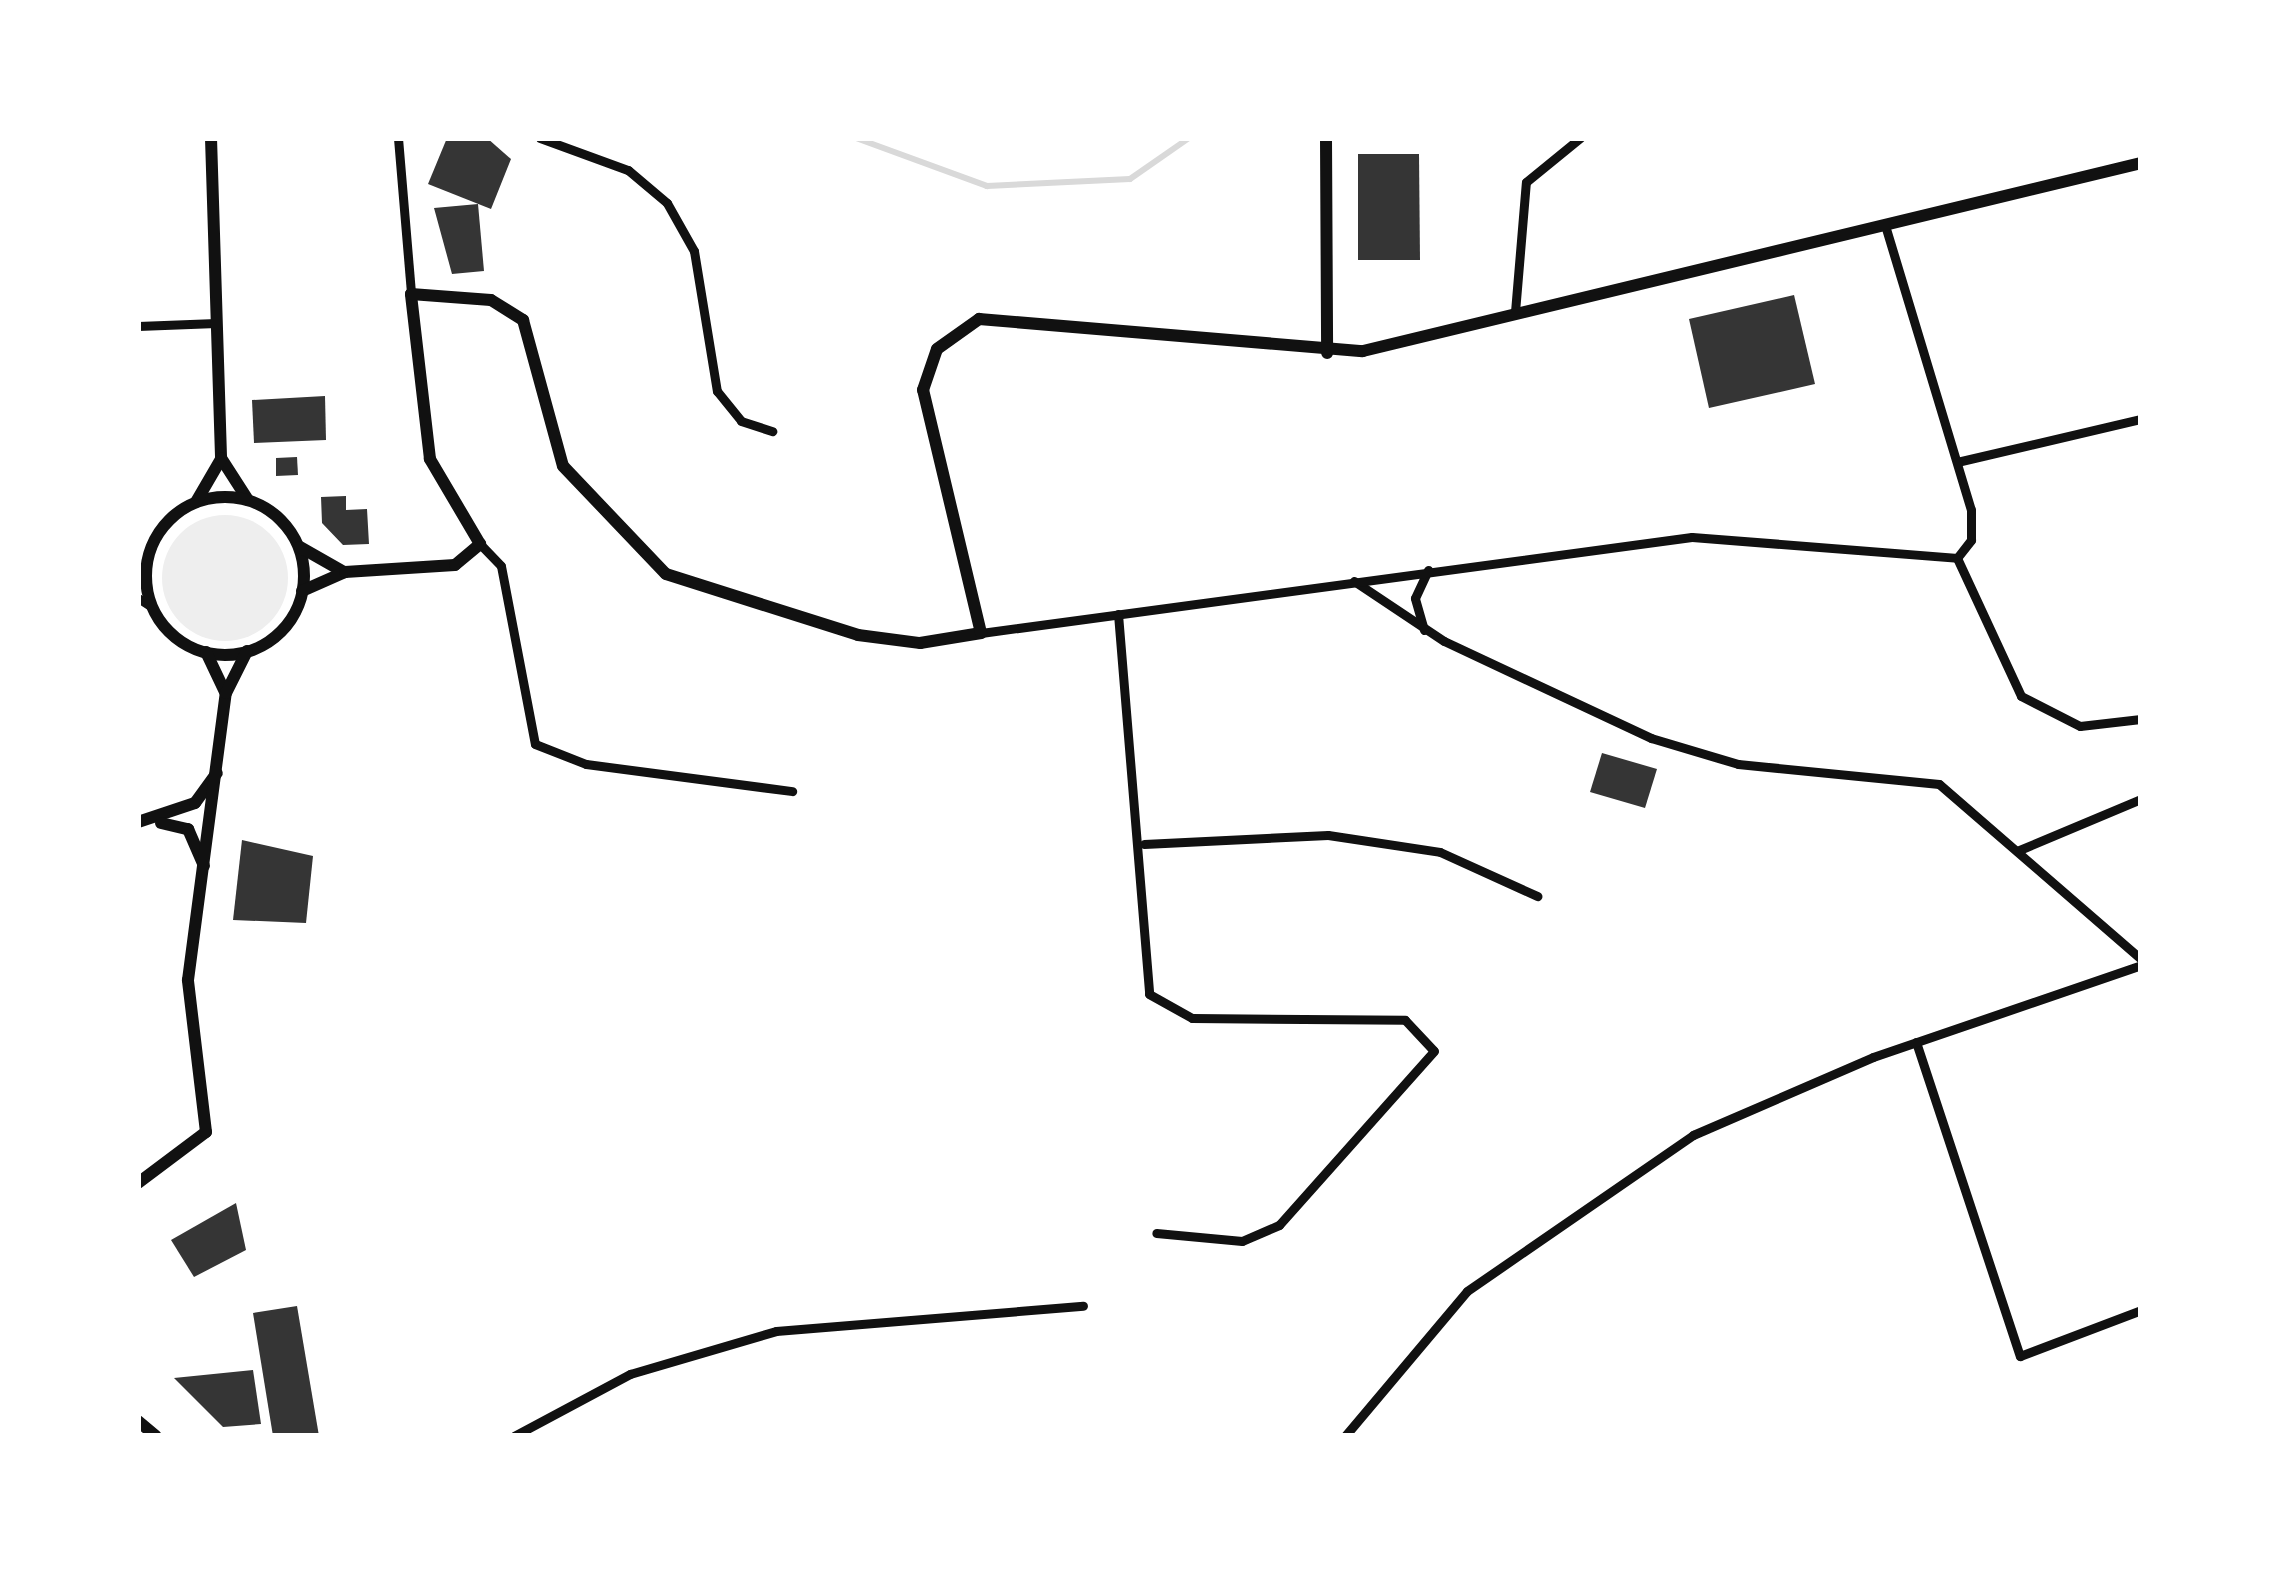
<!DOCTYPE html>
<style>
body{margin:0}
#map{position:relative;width:2279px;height:1574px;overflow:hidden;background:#fff;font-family:"Archivo Narrow",sans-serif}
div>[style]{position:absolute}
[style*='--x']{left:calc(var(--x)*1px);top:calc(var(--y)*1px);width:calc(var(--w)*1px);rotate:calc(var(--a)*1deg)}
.green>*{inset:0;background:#eee}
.round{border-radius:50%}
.stream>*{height:6px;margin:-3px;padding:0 3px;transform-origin:3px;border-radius:3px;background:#d9d9d9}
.building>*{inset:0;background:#353535}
.minor>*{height:9px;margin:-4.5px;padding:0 4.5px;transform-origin:4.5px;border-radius:4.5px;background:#111}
.tertiary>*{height:12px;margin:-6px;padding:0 6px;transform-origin:6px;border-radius:6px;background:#111}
.tertiary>.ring{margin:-6px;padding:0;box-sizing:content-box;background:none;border:12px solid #111;border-radius:50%}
span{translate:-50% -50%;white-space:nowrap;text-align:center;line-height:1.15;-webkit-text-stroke:12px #fff;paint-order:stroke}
.frame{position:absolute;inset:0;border:141px solid #fff;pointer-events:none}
</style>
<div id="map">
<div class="green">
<div class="round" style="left:162px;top:515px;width:126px;height:126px"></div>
</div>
<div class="stream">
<div style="--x:856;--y:138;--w:140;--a:20.1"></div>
<div style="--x:987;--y:186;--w:143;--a:-2.8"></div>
<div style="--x:1130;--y:179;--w:72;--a:-34.8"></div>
<div style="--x:1243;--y:138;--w:48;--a:0"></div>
</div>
<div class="building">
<div style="clip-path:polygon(447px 138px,487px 138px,511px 159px,491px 209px,428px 184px)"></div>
<div style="clip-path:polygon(1358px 154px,1419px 154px,1420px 260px,1358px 260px)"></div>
<div style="clip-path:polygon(478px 204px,484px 271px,452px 274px,434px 208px)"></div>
<div style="clip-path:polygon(1794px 295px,1815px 384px,1709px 408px,1689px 319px)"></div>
<div style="clip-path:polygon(325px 396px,326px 440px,254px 443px,252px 400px)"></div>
<div style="clip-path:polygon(297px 457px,298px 475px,276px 476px,276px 458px)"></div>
<div style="clip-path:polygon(346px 496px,346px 510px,367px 509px,369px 544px,343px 545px,322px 523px,321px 497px)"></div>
<div style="clip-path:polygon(1602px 753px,1657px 769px,1645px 808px,1590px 792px)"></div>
<div style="clip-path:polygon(242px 840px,313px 856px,306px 923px,233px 920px)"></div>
<div style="clip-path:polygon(236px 1203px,246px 1250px,194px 1277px,171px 1240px)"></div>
<div style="clip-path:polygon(297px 1306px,319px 1436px,273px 1436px,253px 1313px)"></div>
<div style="clip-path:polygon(253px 1370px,261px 1424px,223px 1427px,174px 1378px)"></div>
</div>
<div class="minor">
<div style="--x:398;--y:138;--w:157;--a:85.2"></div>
<div style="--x:540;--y:138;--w:94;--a:20"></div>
<div style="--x:628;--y:170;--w:51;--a:40.2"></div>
<div style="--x:667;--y:203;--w:55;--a:60.6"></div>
<div style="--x:694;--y:251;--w:142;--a:80.7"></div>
<div style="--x:717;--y:391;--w:38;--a:51"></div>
<div style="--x:741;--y:421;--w:33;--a:18"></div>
<div style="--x:1515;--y:312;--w:130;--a:-85.2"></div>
<div style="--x:1526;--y:182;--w:70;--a:-39.2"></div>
<div style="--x:138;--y:326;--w:78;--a:-2.2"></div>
<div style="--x:1957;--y:462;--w:189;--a:-13.2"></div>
<div style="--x:480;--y:544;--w:30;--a:46"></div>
<div style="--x:501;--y:566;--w:181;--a:79.2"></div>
<div style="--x:535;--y:744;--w:55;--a:21.4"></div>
<div style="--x:586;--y:764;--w:208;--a:7.5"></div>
<div style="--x:1957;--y:558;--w:152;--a:65.1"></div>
<div style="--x:2021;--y:696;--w:66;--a:27"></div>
<div style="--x:2080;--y:726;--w:61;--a:-6.5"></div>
<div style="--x:138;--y:577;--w:11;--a:-45"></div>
<div style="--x:1354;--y:581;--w:108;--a:33.7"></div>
<div style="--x:1444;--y:641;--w:229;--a:25.1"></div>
<div style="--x:1651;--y:738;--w:91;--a:16.6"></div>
<div style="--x:1738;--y:764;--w:202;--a:5.7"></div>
<div style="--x:1939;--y:784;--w:267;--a:40.9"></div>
<div style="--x:138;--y:598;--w:17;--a:33"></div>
<div style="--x:1118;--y:614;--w:381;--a:85.3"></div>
<div style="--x:1149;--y:994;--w:49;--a:29.2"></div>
<div style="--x:1192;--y:1018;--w:213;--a:0.5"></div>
<div style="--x:1405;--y:1020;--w:42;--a:46.9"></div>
<div style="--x:1434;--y:1051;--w:233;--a:131.7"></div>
<div style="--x:1279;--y:1225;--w:40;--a:156.6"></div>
<div style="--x:1242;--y:1241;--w:86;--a:-174.7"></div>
<div style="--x:1424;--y:630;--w:33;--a:-106"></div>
<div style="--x:1415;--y:598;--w:31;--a:-65"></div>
<div style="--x:981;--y:633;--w:717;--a:-7.69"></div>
<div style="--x:1692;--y:537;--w:266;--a:4.5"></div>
<div style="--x:1957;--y:558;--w:23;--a:-52"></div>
<div style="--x:1971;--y:540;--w:30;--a:-90"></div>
<div style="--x:1971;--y:510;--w:297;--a:-106.8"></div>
<div style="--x:1144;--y:844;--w:184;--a:-2.8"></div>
<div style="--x:1328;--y:835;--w:113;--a:8.6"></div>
<div style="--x:1440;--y:852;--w:107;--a:24.4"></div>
<div style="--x:2017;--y:851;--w:134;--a:-22.8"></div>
<div style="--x:1916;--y:1042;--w:331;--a:71.7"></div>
<div style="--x:2020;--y:1356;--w:129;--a:-20.8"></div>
<div style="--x:514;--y:1436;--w:132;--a:-28.1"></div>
<div style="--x:630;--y:1374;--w:152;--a:-16.4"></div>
<div style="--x:776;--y:1331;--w:308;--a:-4.7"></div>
<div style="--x:1345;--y:1436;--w:189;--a:-49.9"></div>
<div style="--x:1467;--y:1291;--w:275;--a:-34.6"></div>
<div style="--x:1693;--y:1135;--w:196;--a:-23.4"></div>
<div style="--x:1873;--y:1057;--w:283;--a:-18.9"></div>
</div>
<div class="tertiary">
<div style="--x:211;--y:138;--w:320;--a:88.2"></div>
<div style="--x:221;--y:458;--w:50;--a:57.3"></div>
<div style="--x:1326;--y:138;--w:215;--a:89.7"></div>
<div class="ring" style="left:146px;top:497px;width:146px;height:146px"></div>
<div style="--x:196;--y:502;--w:50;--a:-59.8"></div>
<div style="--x:300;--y:547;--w:51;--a:29.6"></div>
<div style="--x:302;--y:591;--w:47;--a:-23.8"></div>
<div style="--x:345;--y:572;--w:110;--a:-3.6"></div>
<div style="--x:455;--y:565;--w:33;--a:-40"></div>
<div style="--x:480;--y:544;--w:99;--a:-120.5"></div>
<div style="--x:430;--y:459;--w:166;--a:-96.6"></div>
<div style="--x:411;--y:294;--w:80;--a:4.3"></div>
<div style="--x:491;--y:300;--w:38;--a:32"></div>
<div style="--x:523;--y:320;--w:151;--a:74.7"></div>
<div style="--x:563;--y:466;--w:149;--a:46.4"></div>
<div style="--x:666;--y:574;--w:201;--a:17.6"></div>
<div style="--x:858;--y:635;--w:63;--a:7.4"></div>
<div style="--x:920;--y:643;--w:62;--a:-9.3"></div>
<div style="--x:981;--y:633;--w:250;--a:-103.4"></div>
<div style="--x:923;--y:390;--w:43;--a:-71.1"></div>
<div style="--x:937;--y:349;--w:52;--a:-35.5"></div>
<div style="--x:979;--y:319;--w:385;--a:4.8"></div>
<div style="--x:1363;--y:351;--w:800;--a:-13.58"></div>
<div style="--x:206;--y:652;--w:44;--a:64.6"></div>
<div style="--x:138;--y:822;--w:60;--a:-18.4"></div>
<div style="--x:195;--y:803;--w:37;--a:-54"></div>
<div style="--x:161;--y:823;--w:28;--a:13"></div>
<div style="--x:188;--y:829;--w:40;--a:66.6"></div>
<div style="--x:138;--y:1183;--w:85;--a:-36.9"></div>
<div style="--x:206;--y:1132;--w:153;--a:-96.8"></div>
<div style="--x:188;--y:980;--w:290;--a:-82.5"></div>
<div style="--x:226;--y:693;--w:47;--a:-63.4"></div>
<div style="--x:138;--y:1421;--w:23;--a:40"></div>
</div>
<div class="frame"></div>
</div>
